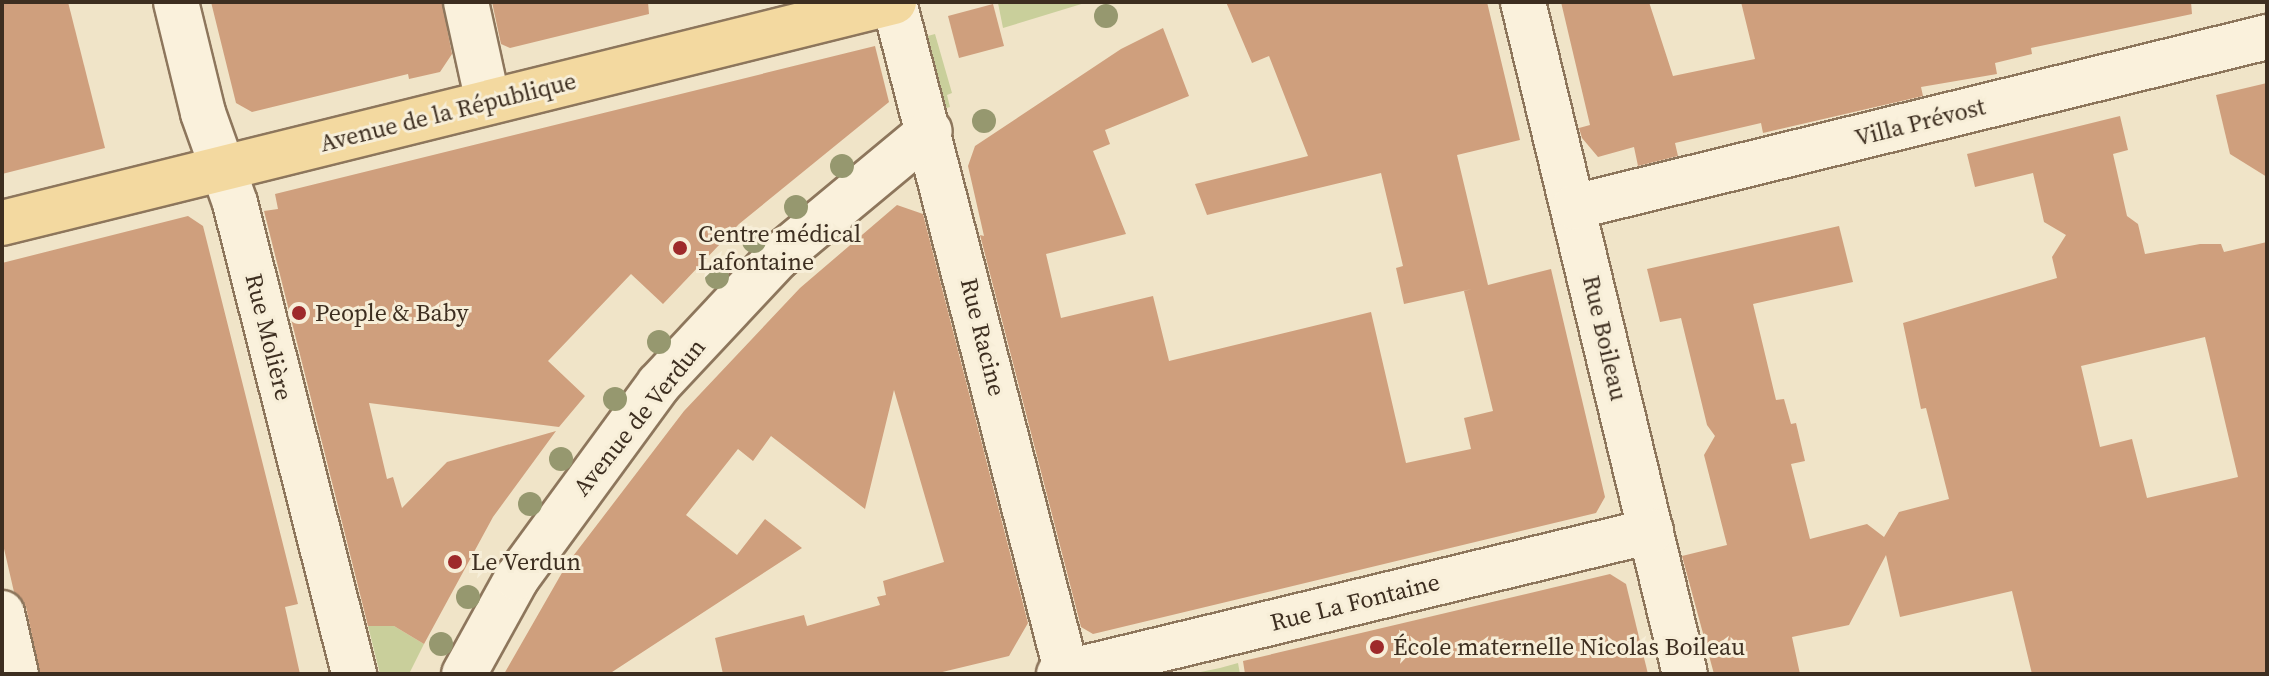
<!DOCTYPE html>
<meta charset="utf-8">
<style>
body{margin:0}
#map{position:relative;width:2269px;height:676px;overflow:hidden;background:#f0e4c8;font-family:"Source Serif 4",serif}
div>[style]{position:absolute}
[style*='--x']{left:calc(var(--x)*1px);top:calc(var(--y)*1px);width:calc(var(--w)*1px);rotate:calc(var(--a)*1deg)}
.green>*{inset:0;background:#c9cf9b}
.building>*{inset:0;background:#cf9f7d}
.roads{filter:drop-shadow(2px 0 #8d765c) drop-shadow(-2px 0 #8d765c) drop-shadow(0 2px #8d765c) drop-shadow(0 -2px #8d765c)}
.minor>*{height:44px;margin:-22px;padding:0 22px;transform-origin:22px;border-radius:22px;background:#faf1dc}
.major>*{height:44px;margin:-22px;padding:0 22px;transform-origin:22px;border-radius:22px;background:#f3d9a0}
.trees>*{width:24px;height:24px;margin:-12px;border-radius:50%;background:#96986f}
.dots>*{width:22px;height:22px;translate:-50% -50%;box-sizing:border-box;border:4px solid #f7eed8;border-radius:50%}
span{translate:-50% -50%;white-space:nowrap;text-align:center;line-height:1.15;-webkit-text-stroke:6px #f7eed8;paint-order:stroke}
.street-label{font-size:24px;color:#3d2e20}
.poi-label{font-size:24px;color:#3d2e20}
.left{translate:0 -50%;text-align:left}
.frame{position:absolute;inset:0;border:4px solid #3d2e20;pointer-events:none}
</style>
<div id="map">
<div class="green">
<div style="clip-path:polygon(1088px 2px,1003px 28px,998px 3px,1003px 2px)"></div>
<div style="clip-path:polygon(935px 34px,952px 93px,947px 95px,950px 107px,943px 109px,924px 37px)"></div>
<div style="clip-path:polygon(368px 626px,394px 626px,424px 644px,409px 674px,380px 674px)"></div>
<div style="clip-path:polygon(1238px 663px,1240px 674px,1191px 674px,1220px 668px)"></div>
</div>
<div class="building">
<div style="clip-path:polygon(2px 2px,68px 2px,105px 148px,2px 174px)"></div>
<div style="clip-path:polygon(211px 2px,442px 2px,452px 54px,440px 72px,409px 79px,408px 74px,252px 112px,236px 103px)"></div>
<div style="clip-path:polygon(492px 2px,648px 2px,649px 14px,510px 48px,501px 44px)"></div>
<div style="clip-path:polygon(1226px 2px,1487px 2px,1520px 140px,1457px 155px,1488px 285px,1551px 269px,1605px 497px,1596px 513px,1093px 634px,1081px 627px,980px 235px,984px 236px,968px 166px,975px 146px,1121px 49px,1163px 28px,1189px 96px,1105px 130px,1110px 144px,1093px 151px,1126px 234px,1046px 254px,1061px 318px,1153px 296px,1169px 361px,1371px 312px,1406px 463px,1471px 449px,1464px 418px,1493px 411px,1464px 291px,1472px 289px,1404px 304px,1396px 268px,1403px 266px,1381px 173px,1207px 215px,1195px 184px,1308px 156px,1269px 56px,1252px 63px)"></div>
<div style="clip-path:polygon(1561px 2px,1649px 2px,1673px 76px,1755px 59px,1741px 2px,2191px 2px,2192px 14px,2031px 48px,2032px 54px,1995px 63px,1997px 74px,1921px 87px,1923px 96px,1763px 133px,1761px 123px,1675px 143px,1678px 156px,1638px 166px,1634px 147px,1598px 157px,1582px 138px,1579px 128px,1590px 125px)"></div>
<div style="clip-path:polygon(993px 4px,1004px 46px,959px 58px,948px 16px)"></div>
<div style="clip-path:polygon(875px 46px,889px 102px,739px 224px,663px 304px,631px 274px,548px 361px,585px 396px,559px 427px,369px 403px,387px 479px,393px 477px,402px 508px,447px 462px,556px 431px,493px 517px,424px 644px,394px 626px,368px 626px,264px 211px,278px 209px,275px 194px)"></div>
<div style="clip-path:polygon(2267px 83px,2267px 177px,2230px 154px,2216px 95px)"></div>
<div style="clip-path:polygon(evenodd,2120px 116px,2128px 150px,2113px 154px,2127px 216px,2138px 224px,2145px 254px,2200px 244px,2221px 244px,2224px 252px,2267px 242px,2267px 674px,2032px 674px,2012px 591px,1900px 617px,1886px 555px,1849px 625px,1792px 637px,1800px 674px,1714px 674px,1682px 556px,1727px 545px,1704px 455px,1715px 436px,1707px 425px,1681px 318px,1660px 322px,1647px 269px,1839px 226px,1853px 282px,1753px 304px,1776px 400px,1784px 399px,1791px 424px,1796px 423px,1805px 461px,1791px 464px,1810px 539px,1867px 524px,1884px 537px,1899px 512px,1949px 499px,1926px 408px,1921px 409px,1903px 323px,2057px 278px,2052px 257px,2066px 235px,2044px 222px,2033px 173px,1975px 187px,1967px 154px,2120px 116px,2205px 337px,2238px 477px,2147px 498px,2132px 439px,2100px 447px,2081px 366px,2205px 337px)"></div>
<div style="clip-path:polygon(897px 205px,923px 214px,1028px 623px,1009px 656px,934px 674px,723px 674px,715px 638px,804px 615px,807px 626px,880px 605px,877px 597px,886px 595px,883px 581px,944px 562px,894px 390px,865px 509px,771px 436px,753px 461px,738px 449px,686px 515px,737px 555px,765px 519px,802px 548px,609px 674px,504px 674px,567px 564px,684px 411px,800px 288px)"></div>
<div style="clip-path:polygon(188px 216px,203px 226px,298px 604px,285px 607px,300px 674px,40px 674px,26px 607px,14px 592px,2px 540px,2px 263px)"></div>
<div style="clip-path:polygon(1610px 574px,1626px 584px,1648px 674px,1245px 674px,1243px 661px)"></div>
</div>
<div class="roads">
<div class="minor">
<div style="--x:176;--y:2;--w:114;--a:76.3"></div>
<div style="--x:203;--y:113;--w:96;--a:70.4"></div>
<div style="--x:235;--y:203;--w:486;--a:75.8"></div>
<div style="--x:466;--y:2;--w:102;--a:77.6"></div>
<div style="--x:894;--y:2;--w:694;--a:75.56"></div>
<div style="--x:1523;--y:2;--w:691;--a:76.45"></div>
<div style="--x:1574;--y:207;--w:714;--a:-13.78"></div>
<div style="--x:2;--y:613;--w:63;--a:77.1"></div>
<div style="--x:464;--y:674;--w:110;--a:-61.1"></div>
<div style="--x:517;--y:578;--w:240;--a:-53.8"></div>
<div style="--x:659;--y:384;--w:174;--a:-46.9"></div>
<div style="--x:778;--y:257;--w:197;--a:-39.7"></div>
<div style="--x:1059;--y:674;--w:609;--a:-13.58"></div>
</div>
<div class="major">
<div style="--x:2;--y:223;--w:919;--a:-13.92"></div>
</div>
</div>
<div class="trees">
<div style="left:1106px;top:16px"></div>
<div style="left:984px;top:121px"></div>
<div style="left:842px;top:166px"></div>
<div style="left:796px;top:207px"></div>
<div style="left:754px;top:241px"></div>
<div style="left:717px;top:277px"></div>
<div style="left:659px;top:342px"></div>
<div style="left:615px;top:399px"></div>
<div style="left:561px;top:459px"></div>
<div style="left:530px;top:504px"></div>
<div style="left:468px;top:597px"></div>
<div style="left:441px;top:644px"></div>
</div>
<div class="dots">
<div style="left:680px;top:248px;background:#9e2a2b"></div>
<div style="left:299px;top:313px;background:#9e2a2b"></div>
<div style="left:455px;top:562px;background:#9e2a2b"></div>
<div style="left:1377px;top:647px;background:#9e2a2b"></div>
</div>
<div class="street-label">
<span style="left:448px;top:112px;rotate:-14deg">Avenue de la République</span>
<span style="left:1920px;top:122px;rotate:-14deg">Villa Prévost</span>
<span style="left:269px;top:337px;rotate:76deg">Rue Molière</span>
<span style="left:983px;top:337px;rotate:76deg">Rue Racine</span>
<span style="left:1605px;top:338px;rotate:77deg">Rue Boileau</span>
<span style="left:639px;top:417px;rotate:-51deg">Avenue de Verdun</span>
<span style="left:1355px;top:602px;rotate:-14deg">Rue La Fontaine</span>
</div>
<div class="poi-label">
<span class="left" style="left:698px;top:248px">Centre médical<br>Lafontaine</span>
<span class="left" style="left:315px;top:313px">People &amp; Baby</span>
<span class="left" style="left:471px;top:562px">Le Verdun</span>
<span class="left" style="left:1393px;top:647px">École maternelle Nicolas Boileau</span>
</div>
<div class="frame"></div>
</div>
